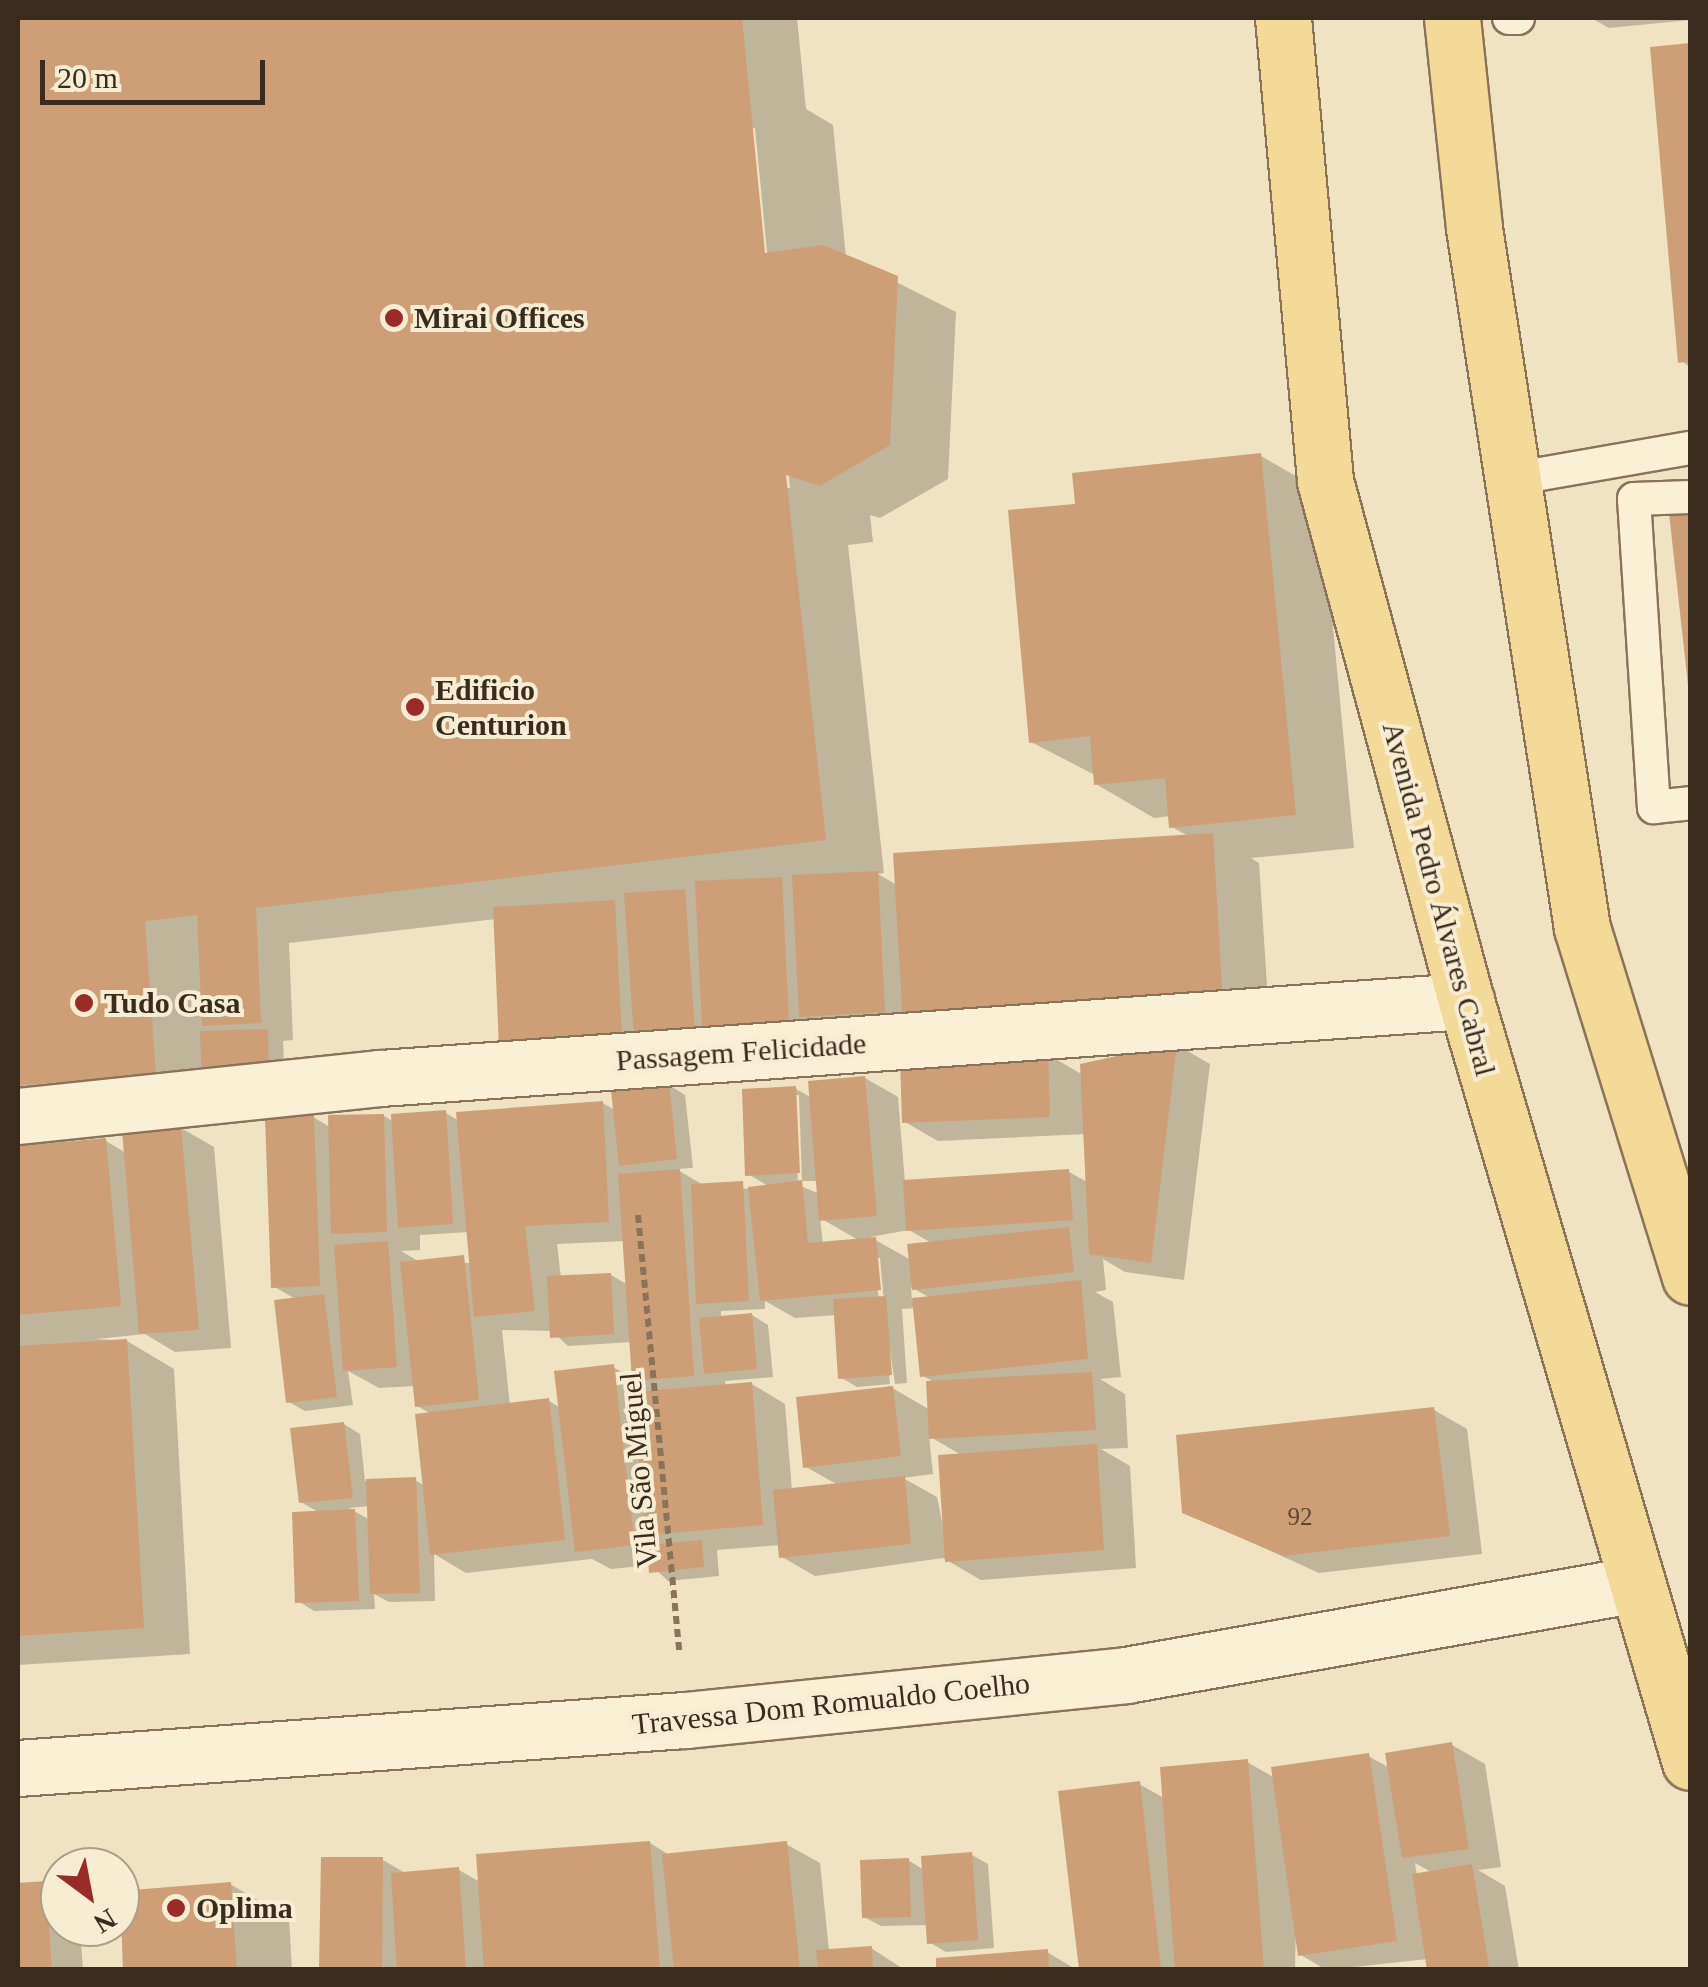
<!DOCTYPE html>
<meta charset="utf-8">
<style>
body{margin:0}
#map{position:relative;width:1708px;height:1987px;overflow:hidden;background:#efe3c2;font-family:Georgia,serif}
div>[style]{position:absolute}
[style*='--x']{left:calc(var(--x)*1px);top:calc(var(--y)*1px);width:calc(var(--w)*1px);rotate:calc(var(--a)*1deg)}
.shadow>*{inset:0;background:#0003}
.building>*{inset:0;background:#ce9e77}
.path>*{height:6px;margin-top:-3px;transform-origin:0;background:repeating-linear-gradient(90deg,#897459 0 8px,transparent 0 13px)}
.roads{filter:drop-shadow(2px 0 #897459) drop-shadow(-2px 0 #897459) drop-shadow(0 2px #897459) drop-shadow(0 -2px #897459)}
.service>*{height:32px;margin:-16px;padding:0 16px;transform-origin:16px;border-radius:16px;background:#faf0d5}
.minor>*{height:55px;margin:-27.5px;padding:0 27.5px;transform-origin:27.5px;border-radius:27.5px;background:#faf0d5}
.primary>*{height:55px;margin:-27.5px;padding:0 27.5px;transform-origin:27.5px;border-radius:27.5px;background:#f3da99}
.dots>*{width:28px;height:28px;translate:-50% -50%;box-sizing:border-box;border:5px solid #f6edd2;border-radius:50%}
span{translate:-50% -50%;white-space:nowrap;text-align:center;line-height:1.15;-webkit-text-stroke:8px #f6edd2;paint-order:stroke}
.number-label{font-size:25px;color:#5e4834}
.number-label span{-webkit-text-stroke-width:0}
.poi-label{font-size:30px;color:#392c1d;font-weight:700}
.left{translate:0 -50%;text-align:left}
.street-label{font-size:30px;color:#392c1d}
.frame{position:absolute;inset:0;border:20px solid #392c1d;pointer-events:none}
.north{position:absolute;left:40px;top:1847px;width:100px;height:100px;box-sizing:border-box;background:#f6edd2;border:2px solid #aaa08a;border-radius:50%;rotate:148deg;font-size:28px;font-weight:700;line-height:40px;text-align:center;color:#392c1d}
.north::after{content:'';display:block;margin:auto;width:35px;height:45px;background:#9a2b27;clip-path:polygon(50% 0,100% 100%,50% 72%,0 100%)}
.scale{position:absolute;left:40px;top:60px;width:225px;height:45px;box-sizing:border-box;border:5px solid #392c1d;border-top:0;padding-left:12px;font-size:30px;line-height:35px;white-space:nowrap;color:#392c1d;-webkit-text-stroke:8px #f6edd2;paint-order:stroke}
</style>
<div id="map">
<div class="shadow">
<div style="clip-path:polygon(evenodd,18px 18px,797px 18px,806px 109px,833px 125px,846px 257px,956px 312px,948px 479px,880px 518px,870px 515px,873px 542px,848px 545px,884px 873px,878px 874px,897px 885px,1190px 837px,1172px 827px,1171px 816px,1154px 818px,1096px 784px,1095px 775px,1031px 742px,1078px 506px,1261px 456px,1320px 490px,1354px 848px,1251px 858px,1259px 863px,1270px 1031px,535px 1065px,496px 919px,289px 943px,293px 1040px,283px 1041px,285px 1087px,18px 1122px,18px 18px,750px 128px,755px 128px,790px 488px,785px 488px,750px 128px)"></div>
<div style="clip-path:polygon(1591px 18px,1690px 18px,1690px 20px,1609px 28px)"></div>
<div style="clip-path:polygon(1690px 46px,1690px 367px,1681px 361px,1653px 49px)"></div>
<div style="clip-path:polygon(1690px 514px,1690px 686px,1672px 515px)"></div>
<div style="clip-path:polygon(evenodd,1177px 1045px,1210px 1064px,1184px 1280px,1125px 1272px,1103px 1259px,1106px 1290px,1095px 1292px,1113px 1302px,1121px 1377px,1100px 1379px,1125px 1394px,1128px 1448px,1101px 1449px,1130px 1466px,1136px 1568px,981px 1580px,943px 1558px,815px 1576px,782px 1557px,781px 1545px,717px 1550px,719px 1576px,668px 1581px,651px 1565px,611px 1569px,592px 1559px,466px 1573px,434px 1554px,435px 1601px,389px 1602px,374px 1594px,375px 1609px,314px 1611px,298px 1601px,320px 1513px,301px 1502px,344px 1424px,360px 1434px,365px 1481px,415px 1480px,425px 1486px,433px 1415px,417px 1406px,415px 1386px,379px 1388px,348px 1371px,353px 1405px,305px 1411px,289px 1402px,297px 1300px,273px 1286px,313px 1117px,330px 1127px,384px 1116px,394px 1122px,446px 1113px,459px 1121px,603px 1103px,616px 1111px,669px 1085px,685px 1095px,693px 1168px,676px 1169px,705px 1186px,752px 1189px,770px 1187px,748px 1174px,796px 1089px,812px 1098px,865px 1078px,898px 1097px,905px 1183px,1069px 1172px,1089px 1183px,1086px 1134px,938px 1141px,905px 1122px,1047px 1054px,1083px 1075px,1177px 1045px,794px 1095px,799px 1095px,802px 1181px,818px 1181px,820px 1194px,798px 1185px,794px 1095px,1177px 1045px,820px 1218px,860px 1241px,823px 1244px,820px 1218px,1177px 1045px,909px 1230px,933px 1244px,911px 1260px,870px 1237px,909px 1230px,1177px 1045px,469px 1232px,472px 1263px,420px 1262px,401px 1251px,420px 1250px,420px 1235px,469px 1232px,1177px 1045px,625px 1241px,628px 1285px,611px 1275px,561px 1278px,557px 1244px,625px 1241px,1177px 1045px,875px 1258px,880px 1258px,884px 1302px,879px 1303px,875px 1258px,1177px 1045px,911px 1287px,932px 1299px,912px 1301px,911px 1287px,1177px 1045px,765px 1301px,795px 1318px,836px 1315px,840px 1377px,857px 1387px,890px 1384px,884px 1310px,895px 1384px,907px 1383px,902px 1309px,916px 1308px,923px 1376px,936px 1383px,930px 1410px,889px 1386px,806px 1467px,838px 1485px,792px 1491px,785px 1404px,752px 1384px,726px 1387px,725px 1381px,773px 1377px,768px 1325px,752px 1315px,721px 1318px,721px 1311px,765px 1309px,765px 1301px,1177px 1045px,502px 1330px,552px 1331px,568px 1346px,632px 1342px,634px 1379px,613px 1367px,561px 1408px,549px 1401px,510px 1406px,502px 1330px,1177px 1045px,929px 1436px,963px 1456px,946px 1541px,937px 1497px,903px 1478px,933px 1474px,929px 1436px,1177px 1045px,370px 1506px,370px 1520px,349px 1508px,370px 1506px)"></div>
<div style="clip-path:polygon(181px 1128px,214px 1147px,231px 1348px,175px 1352px,145px 1334px,96px 1339px,127px 1341px,174px 1369px,190px 1654px,18px 1665px,18px 1149px,106px 1141px,126px 1153px)"></div>
<div style="clip-path:polygon(1434px 1410px,1467px 1429px,1482px 1554px,1319px 1573px,1184px 1512px)"></div>
<div style="clip-path:polygon(evenodd,1452px 1745px,1485px 1764px,1501px 1867px,1478px 1870px,1505px 1886px,1519px 1970px,1430px 1970px,1428px 1959px,1326px 1970px,1301px 1955px,1296px 1920px,1295px 1970px,1081px 1970px,1139px 1784px,1164px 1798px,1247px 1762px,1275px 1778px,1368px 1756px,1390px 1768px,1452px 1745px,1415px 1863px,1433px 1873px,1417px 1876px,1415px 1863px)"></div>
<div style="clip-path:polygon(650px 1843px,671px 1856px,786px 1844px,820px 1863px,829px 1951px,871px 1948px,905px 1970px,322px 1970px,383px 1860px,407px 1874px,459px 1870px,480px 1882px)"></div>
<div style="clip-path:polygon(972px 1855px,988px 1864px,994px 1948px,946px 1952px,929px 1942px,928px 1925px,881px 1926px,864px 1917px,908px 1860px,924px 1870px)"></div>
<div style="clip-path:polygon(46px 1883px,60px 1892px,60px 1927px,80px 1927px,83px 1970px,18px 1970px,18px 1885px)"></div>
<div style="clip-path:polygon(230px 1884px,289px 1918px,292px 1970px,125px 1970px)"></div>
<div style="clip-path:polygon(1047px 1952px,1077px 1970px,939px 1970px)"></div>
</div>
<div class="building">
<div style="clip-path:polygon(18px 18px,742px 18px,765px 253px,823px 245px,898px 276px,890px 445px,820px 486px,786px 475px,826px 840px,256px 908px,261px 1023px,202px 1026px,197px 915px,145px 921px,156px 1075px,18px 1085px)"></div>
<div style="clip-path:polygon(1690px 43px,1690px 361px,1678px 363px,1650px 47px)"></div>
<div style="clip-path:polygon(1261px 453px,1296px 815px,1169px 828px,1165px 778px,1094px 785px,1090px 736px,1029px 743px,1008px 510px,1075px 504px,1072px 473px)"></div>
<div style="clip-path:polygon(1690px 511px,1690px 685px,1688px 685px,1669px 513px)"></div>
<div style="clip-path:polygon(1213px 833px,1223px 1005px,903px 1025px,893px 853px)"></div>
<div style="clip-path:polygon(878px 871px,885px 1012px,799px 1017px,792px 875px)"></div>
<div style="clip-path:polygon(782px 877px,789px 1023px,702px 1027px,695px 881px)"></div>
<div style="clip-path:polygon(685px 889px,695px 1033px,634px 1037px,624px 893px)"></div>
<div style="clip-path:polygon(615px 900px,622px 1040px,499px 1048px,493px 907px)"></div>
<div style="clip-path:polygon(268px 1029px,269px 1079px,202px 1083px,200px 1031px)"></div>
<div style="clip-path:polygon(1177px 1043px,1151px 1263px,1089px 1254px,1080px 1064px)"></div>
<div style="clip-path:polygon(1048px 1052px,1050px 1117px,902px 1123px,900px 1058px)"></div>
<div style="clip-path:polygon(865px 1076px,877px 1216px,819px 1221px,808px 1081px)"></div>
<div style="clip-path:polygon(669px 1083px,677px 1159px,619px 1166px,611px 1090px)"></div>
<div style="clip-path:polygon(796px 1086px,800px 1173px,745px 1176px,742px 1089px)"></div>
<div style="clip-path:polygon(603px 1101px,609px 1222px,525px 1226px,535px 1311px,474px 1317px,456px 1112px)"></div>
<div style="clip-path:polygon(446px 1110px,453px 1224px,398px 1228px,391px 1114px)"></div>
<div style="clip-path:polygon(384px 1114px,387px 1232px,331px 1234px,328px 1115px)"></div>
<div style="clip-path:polygon(314px 1115px,320px 1286px,271px 1288px,265px 1117px)"></div>
<div style="clip-path:polygon(181px 1126px,199px 1330px,139px 1334px,122px 1130px)"></div>
<div style="clip-path:polygon(106px 1138px,121px 1306px,18px 1315px,18px 1146px)"></div>
<div style="clip-path:polygon(680px 1169px,694px 1376px,632px 1381px,618px 1174px)"></div>
<div style="clip-path:polygon(1069px 1169px,1073px 1220px,906px 1231px,903px 1180px)"></div>
<div style="clip-path:polygon(802px 1180px,808px 1243px,876px 1237px,881px 1290px,760px 1301px,748px 1187px)"></div>
<div style="clip-path:polygon(743px 1181px,749px 1301px,696px 1304px,691px 1184px)"></div>
<div style="clip-path:polygon(1069px 1227px,1074px 1272px,912px 1290px,907px 1244px)"></div>
<div style="clip-path:polygon(388px 1241px,397px 1367px,343px 1371px,334px 1245px)"></div>
<div style="clip-path:polygon(464px 1255px,479px 1400px,415px 1407px,400px 1262px)"></div>
<div style="clip-path:polygon(611px 1273px,614px 1334px,550px 1338px,547px 1276px)"></div>
<div style="clip-path:polygon(1081px 1280px,1088px 1359px,920px 1377px,912px 1298px)"></div>
<div style="clip-path:polygon(324px 1294px,337px 1397px,286px 1403px,274px 1300px)"></div>
<div style="clip-path:polygon(886px 1296px,892px 1375px,838px 1379px,833px 1299px)"></div>
<div style="clip-path:polygon(752px 1313px,757px 1369px,704px 1374px,699px 1318px)"></div>
<div style="clip-path:polygon(127px 1339px,144px 1628px,18px 1636px,18px 1346px)"></div>
<div style="clip-path:polygon(614px 1364px,635px 1545px,575px 1552px,554px 1371px)"></div>
<div style="clip-path:polygon(1092px 1372px,1096px 1430px,929px 1439px,926px 1381px)"></div>
<div style="clip-path:polygon(752px 1382px,763px 1525px,645px 1535px,633px 1392px)"></div>
<div style="clip-path:polygon(893px 1386px,901px 1456px,803px 1468px,796px 1397px)"></div>
<div style="clip-path:polygon(549px 1398px,565px 1540px,430px 1555px,415px 1414px)"></div>
<div style="clip-path:polygon(1434px 1407px,1450px 1536px,1284px 1556px,1182px 1513px,1176px 1435px)"></div>
<div style="clip-path:polygon(344px 1422px,353px 1498px,299px 1503px,290px 1428px)"></div>
<div style="clip-path:polygon(1097px 1444px,1104px 1550px,945px 1562px,938px 1455px)"></div>
<div style="clip-path:polygon(905px 1476px,911px 1544px,779px 1558px,773px 1490px)"></div>
<div style="clip-path:polygon(416px 1477px,420px 1593px,370px 1594px,366px 1479px)"></div>
<div style="clip-path:polygon(355px 1509px,359px 1601px,295px 1603px,292px 1512px)"></div>
<div style="clip-path:polygon(702px 1540px,704px 1567px,649px 1573px,647px 1545px)"></div>
<div style="clip-path:polygon(1452px 1742px,1469px 1849px,1402px 1858px,1385px 1753px)"></div>
<div style="clip-path:polygon(1369px 1753px,1397px 1941px,1298px 1956px,1271px 1767px)"></div>
<div style="clip-path:polygon(1248px 1759px,1264px 1970px,1175px 1970px,1160px 1767px)"></div>
<div style="clip-path:polygon(1140px 1781px,1161px 1970px,1079px 1970px,1058px 1791px)"></div>
<div style="clip-path:polygon(650px 1841px,660px 1970px,484px 1970px,476px 1854px)"></div>
<div style="clip-path:polygon(787px 1841px,800px 1970px,674px 1970px,662px 1854px)"></div>
<div style="clip-path:polygon(972px 1852px,978px 1940px,927px 1944px,921px 1856px)"></div>
<div style="clip-path:polygon(321px 1857px,383px 1857px,382px 1970px,319px 1970px)"></div>
<div style="clip-path:polygon(909px 1858px,911px 1917px,862px 1918px,860px 1860px)"></div>
<div style="clip-path:polygon(1472px 1864px,1489px 1967px,1427px 1970px,1412px 1874px)"></div>
<div style="clip-path:polygon(459px 1867px,466px 1970px,397px 1970px,391px 1873px)"></div>
<div style="clip-path:polygon(46px 1881px,52px 1970px,18px 1970px,18px 1883px)"></div>
<div style="clip-path:polygon(231px 1882px,237px 1970px,123px 1970px,120px 1891px)"></div>
<div style="clip-path:polygon(872px 1946px,873px 1970px,818px 1970px,816px 1950px)"></div>
<div style="clip-path:polygon(1048px 1949px,1049px 1970px,936px 1970px,936px 1958px)"></div>
</div>
<div class="path">
<div style="--x:638;--y:1215;--w:439;--a:84.6"></div>
</div>
<div class="roads">
<div class="service">
<div style="--x:1509;--y:18;--w:9;--a:0"></div>
<div style="--x:1512;--y:479;--w:181;--a:-9.9"></div>
<div style="--x:1690;--y:497;--w:56;--a:178"></div>
<div style="--x:1634;--y:499;--w:309;--a:86.3"></div>
<div style="--x:1654;--y:807;--w:36;--a:-6"></div>
</div>
<div class="minor">
<div style="--x:18;--y:1116;--w:364;--a:-6"></div>
<div style="--x:380;--y:1078;--w:1089;--a:-4.06"></div>
<div style="--x:18;--y:1768;--w:669;--a:-4.12"></div>
<div style="--x:685;--y:1720;--w:443;--a:-5.8"></div>
<div style="--x:1126;--y:1675;--w:519;--a:-10.1"></div>
</div>
<div class="primary">
<div style="--x:1283;--y:18;--w:465;--a:84.8"></div>
<div style="--x:1325;--y:481;--w:539;--a:74.83"></div>
<div style="--x:1466;--y:1001;--w:793;--a:73.6"></div>
<div style="--x:1452;--y:18;--w:211;--a:84"></div>
<div style="--x:1474;--y:228;--w:708;--a:81.23"></div>
<div style="--x:1582;--y:928;--w:365;--a:72.8"></div>
</div>
</div>
<div class="dots">
<div style="left:394px;top:318px;background:#9a2b27"></div>
<div style="left:415px;top:707px;background:#9a2b27"></div>
<div style="left:84px;top:1003px;background:#9a2b27"></div>
<div style="left:176px;top:1908px;background:#9a2b27"></div>
</div>
<div class="number-label">
<span style="left:1300px;top:1517px">92</span>
</div>
<div class="poi-label">
<span class="left" style="left:414px;top:318px">Mirai Offices</span>
<span class="left" style="left:435px;top:707px">Edificio<br>Centurion</span>
<span class="left" style="left:104px;top:1003px">Tudo Casa</span>
<span class="left" style="left:196px;top:1908px">Oplima</span>
</div>
<div class="street-label">
<span style="left:1439px;top:899px;rotate:75deg">Avenida Pedro Álvares Cabral</span>
<span style="left:741px;top:1052px;rotate:-4deg">Passagem Felicidade</span>
<span style="left:639px;top:1470px;rotate:-95deg">Vila São Miguel</span>
<span style="left:831px;top:1704px;rotate:-6deg">Travessa Dom Romualdo Coelho</span>
</div>
<div class="frame"></div>
<div class="north">N</div>
<div class="scale">20 m</div>
</div>
